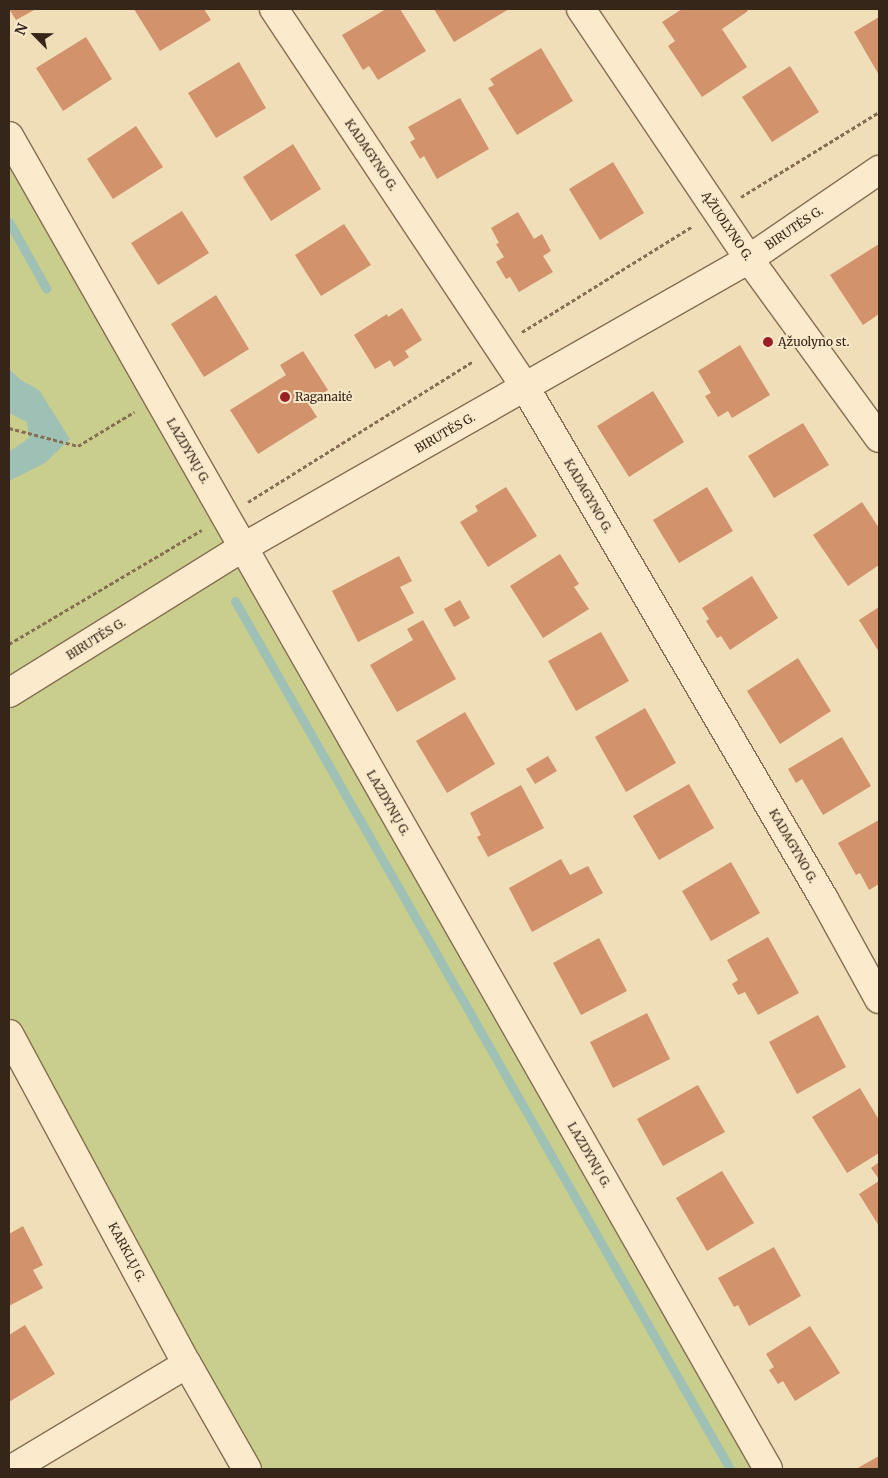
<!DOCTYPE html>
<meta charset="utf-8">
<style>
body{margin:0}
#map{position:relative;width:888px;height:1478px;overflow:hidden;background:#f0deb9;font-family:Merriweather,serif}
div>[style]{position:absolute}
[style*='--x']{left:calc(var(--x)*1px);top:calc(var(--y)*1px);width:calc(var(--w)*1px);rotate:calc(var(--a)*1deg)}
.green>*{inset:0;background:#c9ce8d}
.water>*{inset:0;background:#9ec0b5}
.stream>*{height:9px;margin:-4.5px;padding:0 4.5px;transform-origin:4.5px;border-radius:4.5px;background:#9ec0b5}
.building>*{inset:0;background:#d1926c}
.path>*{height:3px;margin-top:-1.5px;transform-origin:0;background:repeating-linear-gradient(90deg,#876d53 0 4px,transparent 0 6.5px)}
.roads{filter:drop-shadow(1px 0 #876d53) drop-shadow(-1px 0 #876d53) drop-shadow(0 1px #876d53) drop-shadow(0 -1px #876d53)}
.minor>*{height:28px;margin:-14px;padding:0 14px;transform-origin:14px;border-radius:14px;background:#fbebcc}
.dots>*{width:14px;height:14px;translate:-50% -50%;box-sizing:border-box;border:2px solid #f7e8c9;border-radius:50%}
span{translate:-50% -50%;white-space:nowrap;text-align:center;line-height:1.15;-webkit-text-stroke:4px #f7e8c9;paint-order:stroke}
.street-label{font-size:12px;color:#352619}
.poi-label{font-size:12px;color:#352619}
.left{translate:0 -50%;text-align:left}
.frame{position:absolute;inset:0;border:10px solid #352619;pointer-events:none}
.north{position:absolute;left:10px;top:10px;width:50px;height:50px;-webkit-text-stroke:4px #f7e8c9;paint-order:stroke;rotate:293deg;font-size:14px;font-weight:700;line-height:20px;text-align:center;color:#352619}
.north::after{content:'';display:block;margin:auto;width:18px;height:22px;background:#352619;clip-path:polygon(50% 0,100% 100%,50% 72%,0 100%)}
</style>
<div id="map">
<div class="green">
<div style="clip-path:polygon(9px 136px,756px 1469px,247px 1469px,9px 1034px)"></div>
</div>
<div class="water">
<div style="clip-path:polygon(9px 369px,21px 380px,39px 390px,70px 439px,45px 463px,9px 481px,9px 452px,29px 438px,27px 422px,9px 413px)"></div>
</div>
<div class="stream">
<div style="--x:9;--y:222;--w:76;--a:60.7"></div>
<div style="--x:235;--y:601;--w:999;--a:60.3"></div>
</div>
<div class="building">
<div style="clip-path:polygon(9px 9px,36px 9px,16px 20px)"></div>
<div style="clip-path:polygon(134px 9px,204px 9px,211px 20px,160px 51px)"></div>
<div style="clip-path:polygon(386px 9px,400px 9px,426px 51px,378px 80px,369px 66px,363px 70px,342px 35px)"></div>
<div style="clip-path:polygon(434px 9px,509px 9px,454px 42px)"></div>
<div style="clip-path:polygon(682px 9px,746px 9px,748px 11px,722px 29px,747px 67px,702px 97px,668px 46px,675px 41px,662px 22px)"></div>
<div style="clip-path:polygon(879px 17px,879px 75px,854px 32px)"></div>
<div style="clip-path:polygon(86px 37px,112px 79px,63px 111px,36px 68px)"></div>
<div style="clip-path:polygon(541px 48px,573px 101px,517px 135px,488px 88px,494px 85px,490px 79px)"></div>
<div style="clip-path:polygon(239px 62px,266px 108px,216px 138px,188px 93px)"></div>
<div style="clip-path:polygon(790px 66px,819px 112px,772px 142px,742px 97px)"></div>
<div style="clip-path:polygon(460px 98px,489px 149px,437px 179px,424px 156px,420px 159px,410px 142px,415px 139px,408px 127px)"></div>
<div style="clip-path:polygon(136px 126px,163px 167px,113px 199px,87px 159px)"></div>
<div style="clip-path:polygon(293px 144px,321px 189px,271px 221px,243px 177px)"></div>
<div style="clip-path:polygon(613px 162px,644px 213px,600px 240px,569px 189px)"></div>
<div style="clip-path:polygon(182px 211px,209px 253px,158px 285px,131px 243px)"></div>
<div style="clip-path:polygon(518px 212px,534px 239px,542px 234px,551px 251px,543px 256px,553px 272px,519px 292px,510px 277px,506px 279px,496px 262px,504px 257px,496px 244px,499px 243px,491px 228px)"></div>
<div style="clip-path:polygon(344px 224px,371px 265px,321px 296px,295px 255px)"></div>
<div style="clip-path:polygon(879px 244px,879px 314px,863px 325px,830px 275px)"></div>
<div style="clip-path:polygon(216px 295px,249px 349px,204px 377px,171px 324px)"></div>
<div style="clip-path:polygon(402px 308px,422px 340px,405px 351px,409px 357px,394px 367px,390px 360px,375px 369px,354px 335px,387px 314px,388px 317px)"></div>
<div style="clip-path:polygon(740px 345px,770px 395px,732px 418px,728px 411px,718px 417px,705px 396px,711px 393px,698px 371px)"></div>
<div style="clip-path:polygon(303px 351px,328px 390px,308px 403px,317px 417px,258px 454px,230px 410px,286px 375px,280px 365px)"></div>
<div style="clip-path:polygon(653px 391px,684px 442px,629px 477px,597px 426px)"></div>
<div style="clip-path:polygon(803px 423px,829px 465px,774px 498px,748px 456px)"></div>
<div style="clip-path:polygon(506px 487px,537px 536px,488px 567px,460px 522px,478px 511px,475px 506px)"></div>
<div style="clip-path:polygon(707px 487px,733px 531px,679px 563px,653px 520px)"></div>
<div style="clip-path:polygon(862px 502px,879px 528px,879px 565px,848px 586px,813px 535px)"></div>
<div style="clip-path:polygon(560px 554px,579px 584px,574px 587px,589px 609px,543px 638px,510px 586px)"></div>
<div style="clip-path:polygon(399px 556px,412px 581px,400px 587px,414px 613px,358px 642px,332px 591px)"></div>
<div style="clip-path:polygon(752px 576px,778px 618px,730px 650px,721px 636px,717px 638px,706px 621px,709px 619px,702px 608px)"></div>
<div style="clip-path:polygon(460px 600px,470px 618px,454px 627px,444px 609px)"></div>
<div style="clip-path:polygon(879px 607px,879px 652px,859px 620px)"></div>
<div style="clip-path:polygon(423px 620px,456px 679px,397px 712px,370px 665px,413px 640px,407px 629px)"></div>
<div style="clip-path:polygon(601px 632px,629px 681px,576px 711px,548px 661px)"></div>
<div style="clip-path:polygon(798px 658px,831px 711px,780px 744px,747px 691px)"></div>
<div style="clip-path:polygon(645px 708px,676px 763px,626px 792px,595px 737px)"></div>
<div style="clip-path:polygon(465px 712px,495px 764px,447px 793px,416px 741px)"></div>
<div style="clip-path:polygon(842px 737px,871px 786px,823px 815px,802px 779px,796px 783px,788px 769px)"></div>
<div style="clip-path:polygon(548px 756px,557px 771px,535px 784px,526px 769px)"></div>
<div style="clip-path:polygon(689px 784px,714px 828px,659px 860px,633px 816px)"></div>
<div style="clip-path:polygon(521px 785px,544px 828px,488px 857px,477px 837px,481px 835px,470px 813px)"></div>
<div style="clip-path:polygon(879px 820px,879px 884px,869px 890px,860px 873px,856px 875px,838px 843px)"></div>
<div style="clip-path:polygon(561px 859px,570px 875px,588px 866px,603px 893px,532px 932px,509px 888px)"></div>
<div style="clip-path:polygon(731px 862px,760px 913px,711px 941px,682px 891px)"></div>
<div style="clip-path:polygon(768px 937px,799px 993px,758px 1015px,745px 992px,738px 995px,732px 984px,738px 980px,727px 960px)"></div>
<div style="clip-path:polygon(599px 938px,627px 991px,581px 1015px,553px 963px)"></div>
<div style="clip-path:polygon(647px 1013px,670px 1059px,613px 1088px,590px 1042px)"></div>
<div style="clip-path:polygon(818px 1015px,846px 1067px,797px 1094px,769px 1042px)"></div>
<div style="clip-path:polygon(698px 1085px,725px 1132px,663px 1166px,637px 1119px)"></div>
<div style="clip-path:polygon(860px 1088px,879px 1120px,879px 1153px,847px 1173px,812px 1117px)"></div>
<div style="clip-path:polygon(879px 1162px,879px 1179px,871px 1168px)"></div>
<div style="clip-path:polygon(722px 1171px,754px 1223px,707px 1251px,676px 1198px)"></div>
<div style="clip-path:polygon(879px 1181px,879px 1226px,859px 1194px)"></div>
<div style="clip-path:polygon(23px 1226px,43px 1265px,33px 1270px,43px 1288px,9px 1306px,9px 1234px)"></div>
<div style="clip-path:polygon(774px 1247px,801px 1296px,749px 1326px,738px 1305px,734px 1307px,718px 1278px)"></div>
<div style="clip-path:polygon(25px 1325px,55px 1374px,9px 1402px,9px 1335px)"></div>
<div style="clip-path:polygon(810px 1326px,840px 1373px,795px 1401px,783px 1381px,778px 1384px,769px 1370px,774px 1367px,766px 1354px)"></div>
<div style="clip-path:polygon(879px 1456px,879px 1469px,856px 1469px)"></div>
</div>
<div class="path">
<div style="--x:741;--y:197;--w:162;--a:-31.6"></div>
<div style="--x:522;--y:332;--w:201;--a:-31.8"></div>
<div style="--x:9;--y:428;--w:71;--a:14.6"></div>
<div style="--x:78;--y:446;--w:66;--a:-31.3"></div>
<div style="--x:248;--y:502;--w:266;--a:-32"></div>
<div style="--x:9;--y:644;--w:224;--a:-30.6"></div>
</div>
<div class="roads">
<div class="minor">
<div style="--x:274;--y:9;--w:454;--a:56.4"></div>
<div style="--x:525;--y:387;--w:593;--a:59.72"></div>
<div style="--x:824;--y:899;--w:114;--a:61.2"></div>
<div style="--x:581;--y:9;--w:301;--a:56.1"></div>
<div style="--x:749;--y:259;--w:221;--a:54"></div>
<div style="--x:9;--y:136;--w:1534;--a:60.34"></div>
<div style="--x:9;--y:693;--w:274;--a:-31.9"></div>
<div style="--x:242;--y:548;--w:584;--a:-29.68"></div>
<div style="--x:749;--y:259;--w:158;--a:-34.4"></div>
<div style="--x:9;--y:1034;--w:375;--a:61.7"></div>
<div style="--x:187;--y:1364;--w:121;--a:60.3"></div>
<div style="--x:12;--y:1469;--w:204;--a:-31"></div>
</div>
</div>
<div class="dots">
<div style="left:768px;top:342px;background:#9a1f24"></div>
<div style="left:285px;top:397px;background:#9a1f24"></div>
</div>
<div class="street-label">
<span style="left:371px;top:155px;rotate:56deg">KADAGYNO G.</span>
<span style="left:727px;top:226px;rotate:56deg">ĄŽUOLYNO G.</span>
<span style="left:794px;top:228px;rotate:-34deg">BIRUTĖS G.</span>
<span style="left:445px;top:433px;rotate:-30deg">BIRUTĖS G.</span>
<span style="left:188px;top:451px;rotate:60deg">LAZDYNŲ G.</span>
<span style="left:588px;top:496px;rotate:60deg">KADAGYNO G.</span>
<span style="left:96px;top:639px;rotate:-32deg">BIRUTĖS G.</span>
<span style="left:388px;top:803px;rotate:60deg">LAZDYNŲ G.</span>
<span style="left:793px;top:846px;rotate:60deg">KADAGYNO G.</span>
<span style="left:589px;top:1155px;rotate:60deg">LAZDYNŲ G.</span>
<span style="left:127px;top:1252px;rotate:62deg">KARKLŲ G.</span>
</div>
<div class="poi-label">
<span class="left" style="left:778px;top:342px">Ąžuolyno st.</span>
<span class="left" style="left:295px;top:397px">Raganaitė</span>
</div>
<div class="frame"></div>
<div class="north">N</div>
</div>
